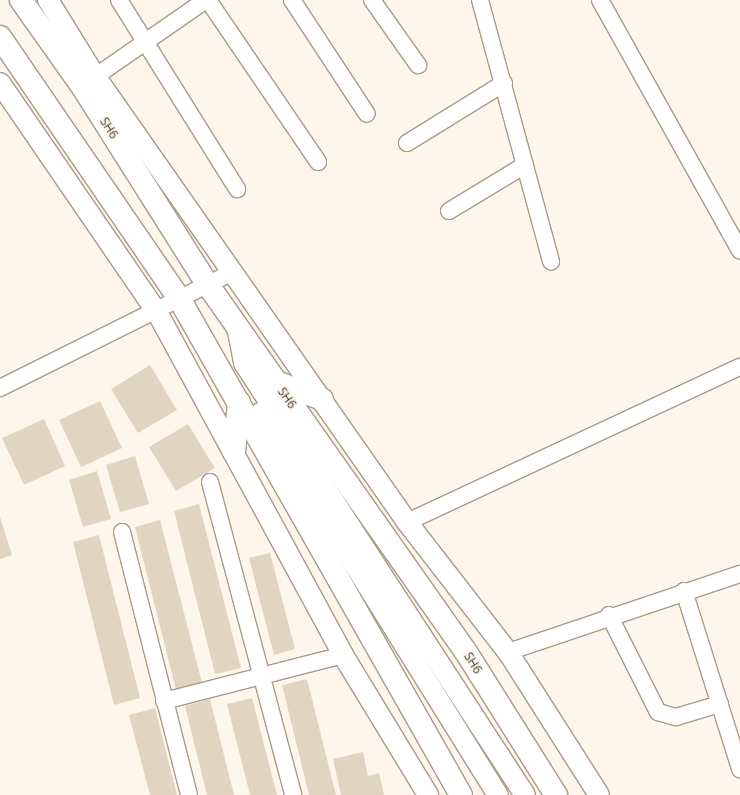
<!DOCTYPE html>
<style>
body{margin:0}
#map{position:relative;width:740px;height:795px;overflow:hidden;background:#fef6ea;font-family:"Open Sans",sans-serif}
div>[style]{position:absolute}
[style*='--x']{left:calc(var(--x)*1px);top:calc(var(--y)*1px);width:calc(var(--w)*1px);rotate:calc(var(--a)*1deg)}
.building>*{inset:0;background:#e1d5c2}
.roads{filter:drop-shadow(1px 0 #a79c89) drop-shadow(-1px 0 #a79c89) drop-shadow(0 1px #a79c89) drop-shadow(0 -1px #a79c89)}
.minor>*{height:16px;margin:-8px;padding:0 8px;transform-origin:8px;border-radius:8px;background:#fff}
.tertiary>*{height:20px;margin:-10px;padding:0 10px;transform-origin:10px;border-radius:10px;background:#fff}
.primary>*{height:22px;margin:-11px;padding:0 11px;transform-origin:11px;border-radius:11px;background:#fff}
span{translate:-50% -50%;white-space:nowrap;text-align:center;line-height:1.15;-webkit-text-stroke:4px #fef6ea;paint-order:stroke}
.street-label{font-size:12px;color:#3d3830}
</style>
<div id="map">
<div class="building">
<div style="clip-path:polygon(150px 365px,177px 410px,138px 433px,111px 389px)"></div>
<div style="clip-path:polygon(100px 401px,122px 448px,81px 467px,59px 420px)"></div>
<div style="clip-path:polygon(44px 419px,65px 466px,24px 485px,2px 438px)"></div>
<div style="clip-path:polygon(188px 424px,215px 468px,176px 491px,149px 447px)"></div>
<div style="clip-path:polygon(135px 456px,149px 504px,120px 512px,106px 465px)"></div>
<div style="clip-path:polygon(97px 471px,111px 519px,83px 527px,69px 480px)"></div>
<div style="clip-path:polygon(199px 504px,241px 668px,215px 674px,174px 511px)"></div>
<div style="clip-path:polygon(0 517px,12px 555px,0 559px)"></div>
<div style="clip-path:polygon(160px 520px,202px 683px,176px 690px,135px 527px)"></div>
<div style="clip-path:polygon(99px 535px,140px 698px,114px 705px,73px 542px)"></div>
<div style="clip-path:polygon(270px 553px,295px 649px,274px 655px,249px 558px)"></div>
<div style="clip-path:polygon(307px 679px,336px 795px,309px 795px,282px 685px)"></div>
<div style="clip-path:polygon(252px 698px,277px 795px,250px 795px,227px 704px)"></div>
<div style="clip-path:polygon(210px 699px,234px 795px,207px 795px,185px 706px)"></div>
<div style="clip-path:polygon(155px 708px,177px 795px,150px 795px,129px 715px)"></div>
<div style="clip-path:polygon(363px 752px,368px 776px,379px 773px,384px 795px,341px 795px,333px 759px)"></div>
</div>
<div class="roads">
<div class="minor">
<div style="--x:119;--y:0;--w:223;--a:58"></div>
<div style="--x:208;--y:0;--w:196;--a:55.8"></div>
<div style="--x:292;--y:0;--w:136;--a:56.7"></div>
<div style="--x:372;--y:0;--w:80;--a:54.7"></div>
<div style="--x:480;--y:0;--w:271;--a:74.8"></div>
<div style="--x:600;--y:0;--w:287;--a:60.8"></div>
<div style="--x:86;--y:83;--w:146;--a:-34.7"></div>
<div style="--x:407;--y:143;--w:114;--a:-31.7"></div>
<div style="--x:449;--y:211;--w:89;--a:-31.2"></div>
<div style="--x:0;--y:388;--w:260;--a:-26.5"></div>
<div style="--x:210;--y:482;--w:324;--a:75.1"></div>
<div style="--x:407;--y:522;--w:367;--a:-25"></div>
<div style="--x:122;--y:532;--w:271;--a:75.7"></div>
<div style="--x:684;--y:591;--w:187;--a:72.5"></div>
<div style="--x:609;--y:615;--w:109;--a:63.2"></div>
<div style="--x:658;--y:712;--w:19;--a:16"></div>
<div style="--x:676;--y:717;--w:46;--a:-16.5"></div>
<div style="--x:508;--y:652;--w:245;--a:-18.6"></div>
<div style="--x:164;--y:701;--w:185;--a:-14.4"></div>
</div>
<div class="tertiary">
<div style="--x:48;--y:0;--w:89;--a:58.3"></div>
<div style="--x:95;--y:76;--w:544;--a:55.03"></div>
<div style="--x:407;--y:522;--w:165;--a:52.2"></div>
<div style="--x:508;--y:652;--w:169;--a:57.5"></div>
<div style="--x:0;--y:83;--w:278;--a:55.6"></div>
<div style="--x:157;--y:312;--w:390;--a:61.5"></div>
<div style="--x:343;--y:655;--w:164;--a:58.7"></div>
<div style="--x:237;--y:326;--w:38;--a:79"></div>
<div style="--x:244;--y:363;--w:515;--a:56.96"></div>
<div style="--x:260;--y:413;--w:450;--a:58.1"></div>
</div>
<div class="primary">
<div style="--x:21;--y:0;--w:105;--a:54.7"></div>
<div style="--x:82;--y:86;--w:236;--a:57.7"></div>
<div style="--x:208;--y:285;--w:449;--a:54.9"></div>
<div style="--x:466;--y:652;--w:169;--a:57.8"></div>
<div style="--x:0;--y:37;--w:319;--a:55.6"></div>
<div style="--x:180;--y:300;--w:569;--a:60.42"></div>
<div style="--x:276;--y:382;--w:49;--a:20.3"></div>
<div style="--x:234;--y:452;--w:50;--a:-84.3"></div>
</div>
</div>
<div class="street-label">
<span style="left:109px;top:128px;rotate:57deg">SH6</span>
<span style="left:287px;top:398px;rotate:55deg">SH6</span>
<span style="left:473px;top:663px;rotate:58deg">SH6</span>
</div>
</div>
